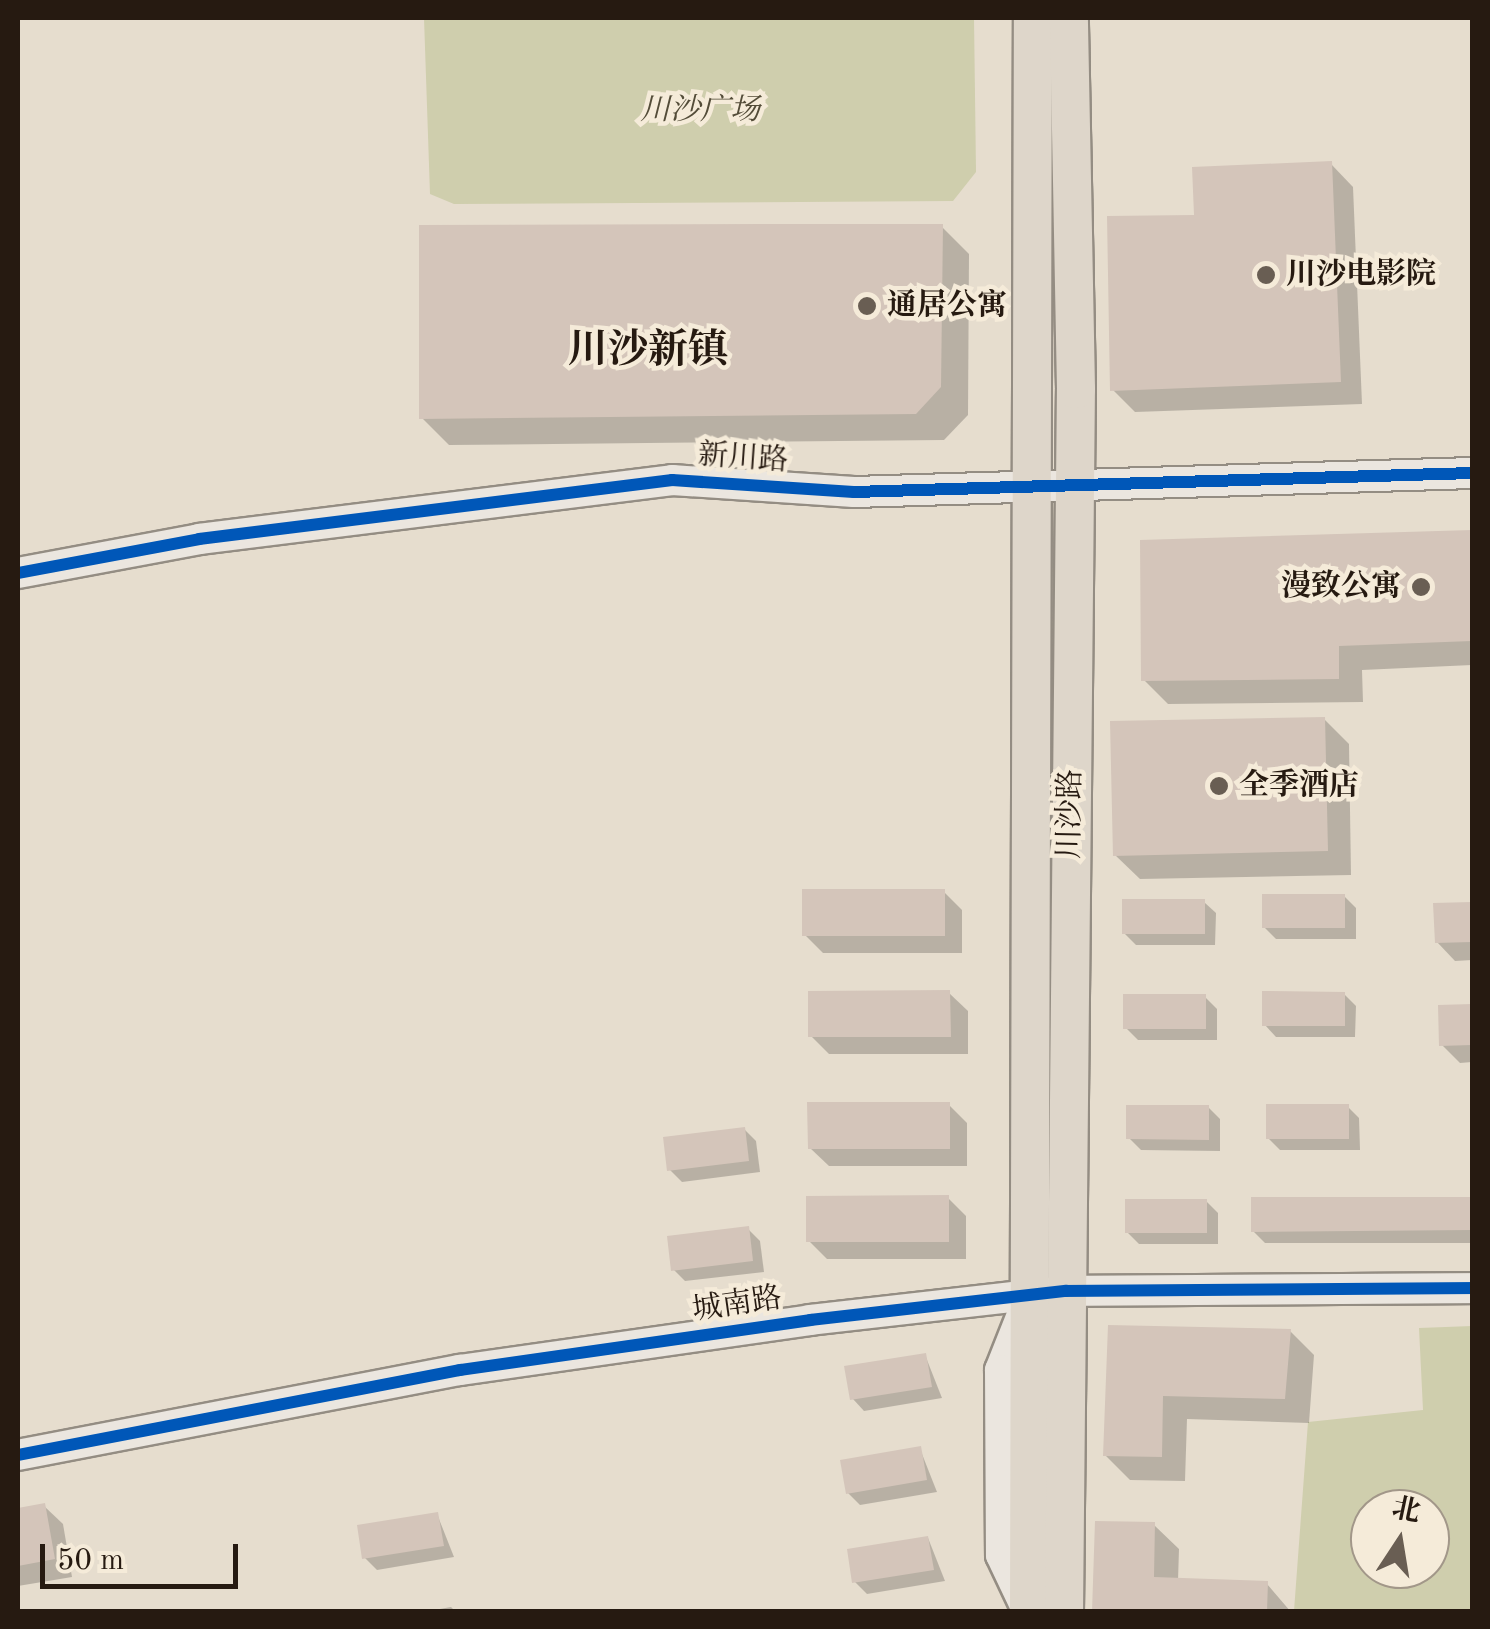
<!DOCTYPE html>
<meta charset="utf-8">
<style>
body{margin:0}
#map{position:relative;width:1490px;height:1629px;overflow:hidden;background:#e6ddce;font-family:"Old Standard TT","Noto Serif SC",serif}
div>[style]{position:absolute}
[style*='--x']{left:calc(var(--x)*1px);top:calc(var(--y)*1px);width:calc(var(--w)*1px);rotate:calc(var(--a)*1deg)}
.green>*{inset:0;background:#cfcead}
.shadow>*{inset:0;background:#0003}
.building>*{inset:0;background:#d4c5ba}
.roads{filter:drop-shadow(2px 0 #948d83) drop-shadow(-2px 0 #948d83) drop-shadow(0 2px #948d83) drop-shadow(0 -2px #948d83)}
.minor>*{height:30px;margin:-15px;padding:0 15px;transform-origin:15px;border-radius:15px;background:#ebe6df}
.major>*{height:38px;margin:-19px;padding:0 19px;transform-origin:19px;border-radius:19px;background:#ded6ca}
.cycleway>*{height:12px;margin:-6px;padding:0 6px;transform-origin:6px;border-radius:6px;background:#0057b8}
.dots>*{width:28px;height:28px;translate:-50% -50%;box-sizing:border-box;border:5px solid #f5ebd9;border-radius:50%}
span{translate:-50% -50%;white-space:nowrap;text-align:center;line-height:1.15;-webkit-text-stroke:9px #f5ebd9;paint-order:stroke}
.park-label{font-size:30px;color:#534c38;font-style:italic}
.poi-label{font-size:30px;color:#261a11;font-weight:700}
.left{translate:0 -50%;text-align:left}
.right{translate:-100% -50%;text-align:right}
.street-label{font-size:30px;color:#261a11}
.district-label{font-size:40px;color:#261a11;font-weight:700}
.frame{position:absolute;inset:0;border:20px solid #261a11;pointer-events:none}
.north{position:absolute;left:1350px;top:1489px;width:100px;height:100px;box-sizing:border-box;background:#f5ebd9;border:2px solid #a29789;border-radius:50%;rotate:12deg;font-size:28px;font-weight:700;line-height:40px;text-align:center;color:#261a11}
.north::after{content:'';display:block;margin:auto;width:35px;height:45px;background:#695e53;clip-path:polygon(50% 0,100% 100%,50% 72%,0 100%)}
.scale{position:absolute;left:40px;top:1544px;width:198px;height:45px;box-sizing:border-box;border:5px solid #261a11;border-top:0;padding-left:12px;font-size:30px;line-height:35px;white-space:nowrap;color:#261a11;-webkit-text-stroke:8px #f5ebd9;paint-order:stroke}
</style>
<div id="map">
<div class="green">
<div style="clip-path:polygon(424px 18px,974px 18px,976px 172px,953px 201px,454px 204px,430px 194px)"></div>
<div style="clip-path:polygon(evenodd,1472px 1326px,1472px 1611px,1294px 1611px,1308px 1422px,1423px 1410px,1419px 1328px,1472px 1326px,1370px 1509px,1430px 1509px,1430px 1569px,1370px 1569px,1370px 1509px)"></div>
</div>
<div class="shadow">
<div style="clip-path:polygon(1331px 164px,1353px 187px,1362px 404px,1135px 412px,1113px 390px,1196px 217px)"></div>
<div style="clip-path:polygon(942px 227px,969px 254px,968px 415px,944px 440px,449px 445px,422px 418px)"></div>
<div style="clip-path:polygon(1472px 532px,1472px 665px,1362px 670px,1363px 702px,1168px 704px,1144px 680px,1142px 543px)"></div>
<div style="clip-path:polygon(1324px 719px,1349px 744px,1351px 875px,1140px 879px,1115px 855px)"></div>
<div style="clip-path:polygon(944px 892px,962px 910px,962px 953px,823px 953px,805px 935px)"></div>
<div style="clip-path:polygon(1344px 896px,1356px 908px,1356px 939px,1276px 939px,1264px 927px)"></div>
<div style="clip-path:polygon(1204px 902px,1216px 913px,1215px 945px,1136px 945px,1124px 933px)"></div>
<div style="clip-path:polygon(1472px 905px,1472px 960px,1455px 961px,1437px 942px,1436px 906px)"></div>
<div style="clip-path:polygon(949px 993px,968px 1011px,968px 1054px,829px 1054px,811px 1036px)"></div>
<div style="clip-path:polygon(1344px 994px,1356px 1006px,1355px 1037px,1276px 1037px,1265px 1025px)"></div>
<div style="clip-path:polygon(1205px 997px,1217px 1009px,1217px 1040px,1138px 1040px,1126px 1028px)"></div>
<div style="clip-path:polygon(1472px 1007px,1472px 1062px,1460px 1063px,1442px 1045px,1441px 1008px)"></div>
<div style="clip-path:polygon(949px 1105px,967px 1123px,967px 1166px,829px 1166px,810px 1148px)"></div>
<div style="clip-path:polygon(1208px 1107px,1220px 1119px,1220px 1151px,1141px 1150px,1129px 1138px)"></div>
<div style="clip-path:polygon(1348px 1107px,1359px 1118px,1360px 1150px,1280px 1150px,1268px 1138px)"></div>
<div style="clip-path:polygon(744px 1129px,756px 1141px,760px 1172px,682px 1182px,670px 1170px)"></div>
<div style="clip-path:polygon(948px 1198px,966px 1216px,966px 1259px,827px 1259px,809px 1241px)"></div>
<div style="clip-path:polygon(1253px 1200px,1472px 1200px,1472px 1243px,1265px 1243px,1253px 1231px)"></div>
<div style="clip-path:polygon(1206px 1201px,1218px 1213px,1218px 1244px,1139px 1244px,1127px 1232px)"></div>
<div style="clip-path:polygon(748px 1229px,760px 1241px,764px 1272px,685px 1281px,674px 1270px)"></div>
<div style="clip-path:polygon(1111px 1327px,1290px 1331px,1314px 1355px,1309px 1423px,1187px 1419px,1185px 1481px,1130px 1480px,1105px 1455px)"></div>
<div style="clip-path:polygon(925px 1355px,942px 1398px,864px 1411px,853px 1399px)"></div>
<div style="clip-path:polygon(920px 1449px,937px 1492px,860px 1505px,848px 1493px)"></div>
<div style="clip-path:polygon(44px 1506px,63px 1524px,72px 1577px,18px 1586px,18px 1510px)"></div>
<div style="clip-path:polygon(437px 1514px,454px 1557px,377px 1570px,365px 1558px)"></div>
<div style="clip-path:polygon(1154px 1525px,1179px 1549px,1178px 1581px,1267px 1584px,1291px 1612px,1094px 1612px)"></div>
<div style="clip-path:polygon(928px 1538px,945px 1581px,867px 1594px,855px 1582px)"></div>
<div style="clip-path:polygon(451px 1607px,456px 1612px,423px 1612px)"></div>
</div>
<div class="building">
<div style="clip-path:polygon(1332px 161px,1341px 382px,1110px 391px,1107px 216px,1194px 215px,1192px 167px)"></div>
<div style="clip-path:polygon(791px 224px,943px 224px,941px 387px,916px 414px,419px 419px,419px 225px)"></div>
<div style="clip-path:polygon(1472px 530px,1472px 641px,1339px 646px,1339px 679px,1141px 681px,1140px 540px)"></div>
<div style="clip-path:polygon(1325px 717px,1328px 851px,1113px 856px,1110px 721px)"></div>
<div style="clip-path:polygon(802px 889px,945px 889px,945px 936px,802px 936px)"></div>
<div style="clip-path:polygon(1262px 894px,1345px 894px,1345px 928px,1262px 928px)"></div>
<div style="clip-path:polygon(1122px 899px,1205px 899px,1205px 934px,1122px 934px)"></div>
<div style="clip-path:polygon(1472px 902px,1472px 942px,1435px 943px,1433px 903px)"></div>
<div style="clip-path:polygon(950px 990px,951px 1037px,808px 1037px,808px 991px)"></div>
<div style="clip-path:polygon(1262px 991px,1345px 992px,1345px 1026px,1262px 1026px)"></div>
<div style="clip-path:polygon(1123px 994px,1206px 994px,1206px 1029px,1123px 1029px)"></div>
<div style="clip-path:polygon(1472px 1004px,1472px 1045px,1439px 1046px,1438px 1005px)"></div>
<div style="clip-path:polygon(807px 1102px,950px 1102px,950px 1149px,808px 1149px)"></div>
<div style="clip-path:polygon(1266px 1104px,1349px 1104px,1349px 1139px,1266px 1139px)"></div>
<div style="clip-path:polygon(1126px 1105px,1209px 1105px,1209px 1140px,1126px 1139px)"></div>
<div style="clip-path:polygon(745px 1127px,749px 1161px,667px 1171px,663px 1137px)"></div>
<div style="clip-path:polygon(949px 1195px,949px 1242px,806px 1242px,806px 1196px)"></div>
<div style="clip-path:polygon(1251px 1197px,1472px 1197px,1472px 1230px,1251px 1232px)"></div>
<div style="clip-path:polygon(1125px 1199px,1207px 1199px,1207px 1233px,1125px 1233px)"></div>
<div style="clip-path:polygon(749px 1226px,753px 1261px,671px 1271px,667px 1236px)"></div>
<div style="clip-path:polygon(1108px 1325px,1291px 1329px,1285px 1399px,1163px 1396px,1162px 1457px,1103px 1456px)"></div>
<div style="clip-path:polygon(926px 1353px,932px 1387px,850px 1400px,844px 1366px)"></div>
<div style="clip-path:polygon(921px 1446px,927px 1480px,846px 1494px,840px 1460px)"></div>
<div style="clip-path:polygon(45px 1503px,55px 1559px,18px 1566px,18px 1508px)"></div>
<div style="clip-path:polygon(438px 1512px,444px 1546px,362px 1559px,357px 1525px)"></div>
<div style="clip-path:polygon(1095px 1521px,1155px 1522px,1154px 1577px,1268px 1581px,1267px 1612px,1092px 1612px)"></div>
<div style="clip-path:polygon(928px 1536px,934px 1570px,852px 1583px,847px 1549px)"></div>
</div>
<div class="roads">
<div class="minor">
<div style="--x:18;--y:573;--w:184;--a:-10.6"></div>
<div style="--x:199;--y:539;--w:477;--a:-7.1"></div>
<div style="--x:672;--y:480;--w:182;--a:3.8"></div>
<div style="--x:854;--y:492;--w:618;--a:-1.76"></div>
<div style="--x:1025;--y:1307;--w:68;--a:111.6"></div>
<div style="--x:1000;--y:1370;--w:185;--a:89.7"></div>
<div style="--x:1001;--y:1555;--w:61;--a:64.7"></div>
<div style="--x:18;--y:1455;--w:450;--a:-10.9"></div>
<div style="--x:460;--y:1370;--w:354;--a:-8.1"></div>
<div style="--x:810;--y:1320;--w:258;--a:-6.5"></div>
<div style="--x:1066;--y:1291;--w:406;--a:-0.4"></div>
</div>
<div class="major">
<div style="--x:1029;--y:1612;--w:1594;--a:-89.86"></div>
<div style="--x:1064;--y:1612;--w:1223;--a:-89.44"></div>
<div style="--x:1076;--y:389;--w:371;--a:-91.1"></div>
</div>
</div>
<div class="cycleway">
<div style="--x:18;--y:573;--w:184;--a:-10.6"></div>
<div style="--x:199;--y:539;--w:477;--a:-7.1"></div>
<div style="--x:672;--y:480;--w:182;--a:3.8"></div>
<div style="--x:854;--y:492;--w:618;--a:-1.76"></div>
<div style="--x:18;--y:1455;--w:450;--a:-10.9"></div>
<div style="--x:460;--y:1370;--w:354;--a:-8.1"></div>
<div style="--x:810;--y:1320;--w:258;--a:-6.5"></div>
<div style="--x:1066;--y:1291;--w:406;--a:-0.4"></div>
</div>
<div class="dots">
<div style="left:1266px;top:275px;background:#695e53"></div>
<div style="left:867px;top:306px;background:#695e53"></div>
<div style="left:1421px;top:587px;background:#695e53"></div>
<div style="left:1219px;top:786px;background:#695e53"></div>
</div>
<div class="park-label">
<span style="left:700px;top:111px">川沙广场</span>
</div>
<div class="poi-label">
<span class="left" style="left:1286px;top:275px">川沙电影院</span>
<span class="left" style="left:887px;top:306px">通居公寓</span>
<span class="right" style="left:1401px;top:587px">漫致公寓</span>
<span class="left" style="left:1239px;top:786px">全季酒店</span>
</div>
<div class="street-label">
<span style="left:743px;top:459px;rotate:4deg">新川路</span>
<span style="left:1071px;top:814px;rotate:-89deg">川沙路</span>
<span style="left:737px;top:1305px;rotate:-8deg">城南路</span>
</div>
<div class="district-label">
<span style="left:648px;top:352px">川沙新镇</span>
</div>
<div class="frame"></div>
<div class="north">北</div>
<div class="scale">50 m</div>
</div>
